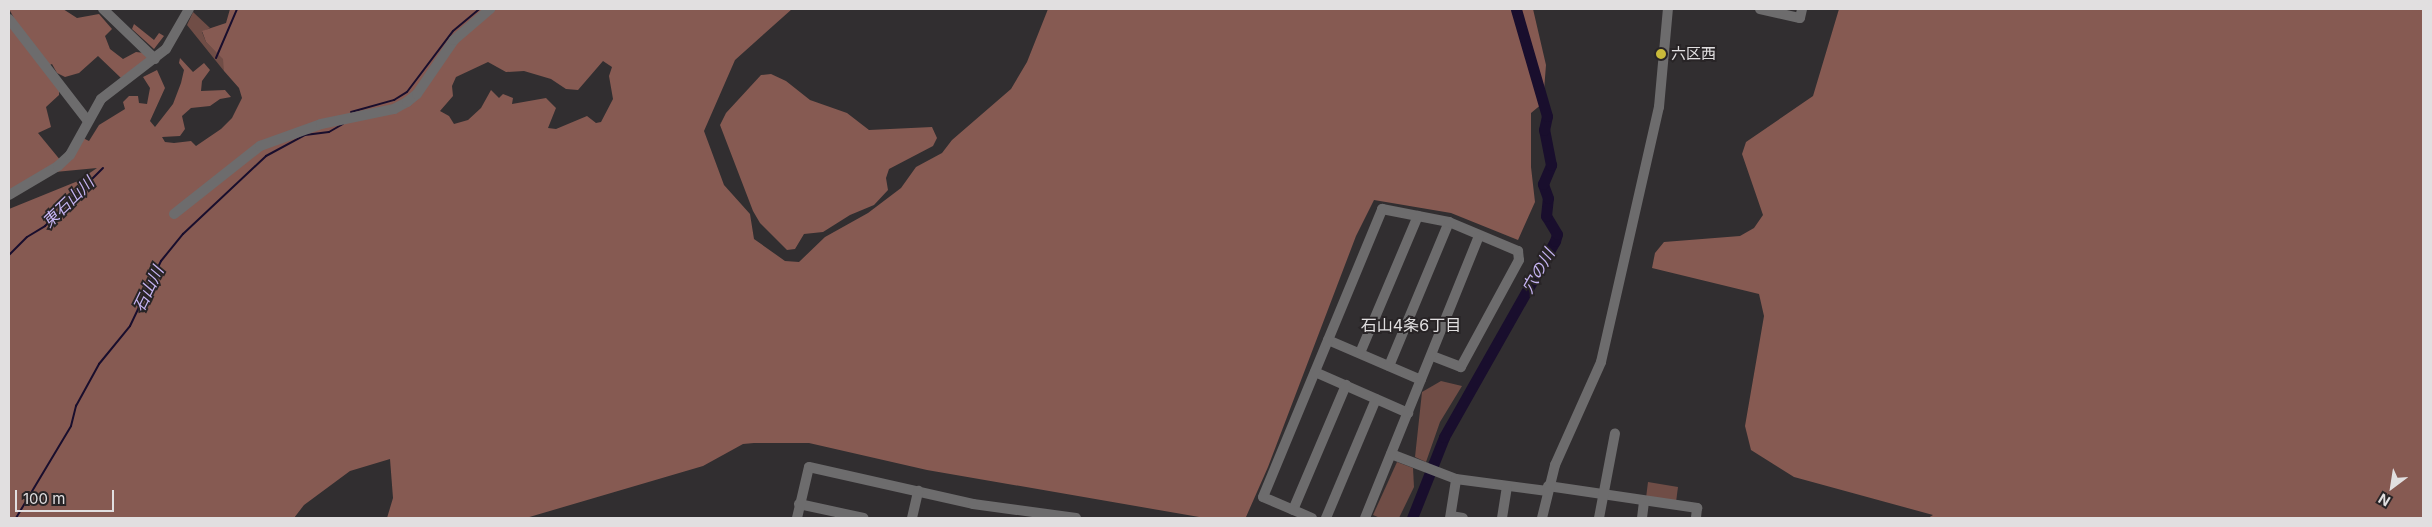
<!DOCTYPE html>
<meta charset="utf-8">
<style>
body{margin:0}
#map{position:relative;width:2432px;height:527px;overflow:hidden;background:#312e30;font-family:Inter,"Noto Sans JP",sans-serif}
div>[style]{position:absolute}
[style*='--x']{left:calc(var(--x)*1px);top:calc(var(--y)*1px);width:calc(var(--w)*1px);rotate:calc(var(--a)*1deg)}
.green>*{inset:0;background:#704d46}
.forest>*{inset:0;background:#865a52}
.stream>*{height:2px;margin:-1px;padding:0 1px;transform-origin:1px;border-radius:1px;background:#190e2d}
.river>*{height:11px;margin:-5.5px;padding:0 5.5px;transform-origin:5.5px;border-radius:5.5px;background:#190e2d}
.minor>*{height:10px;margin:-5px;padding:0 5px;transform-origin:5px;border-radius:5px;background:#6d6c6d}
.dots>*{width:14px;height:14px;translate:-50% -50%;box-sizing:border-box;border:2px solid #282426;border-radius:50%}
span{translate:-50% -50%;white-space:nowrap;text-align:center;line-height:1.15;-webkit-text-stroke:4px #282426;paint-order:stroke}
.poi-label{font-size:15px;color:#e1dfe0}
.left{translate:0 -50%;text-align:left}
.water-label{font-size:16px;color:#c6b4f3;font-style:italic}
.neighbourhood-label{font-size:16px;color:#e1dfe0}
.frame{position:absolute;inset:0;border:10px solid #e1dfe0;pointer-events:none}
.north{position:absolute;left:2367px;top:462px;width:50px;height:50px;-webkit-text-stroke:4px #282426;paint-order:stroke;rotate:211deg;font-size:14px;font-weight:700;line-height:20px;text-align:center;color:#e1dfe0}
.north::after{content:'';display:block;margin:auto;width:18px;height:22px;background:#e1dfe0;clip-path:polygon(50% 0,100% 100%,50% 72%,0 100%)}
.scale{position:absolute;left:15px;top:490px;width:99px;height:22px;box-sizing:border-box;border:2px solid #e1dfe0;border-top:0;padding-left:6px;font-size:15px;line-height:18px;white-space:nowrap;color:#e1dfe0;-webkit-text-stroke:4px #282426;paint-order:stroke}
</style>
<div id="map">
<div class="green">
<div style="clip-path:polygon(193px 12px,210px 28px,202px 32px,206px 42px,225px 60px,224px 71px,187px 25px)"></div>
<div style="clip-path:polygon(1441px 381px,1462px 386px,1440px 422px,1426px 462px,1415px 457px,1422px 392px)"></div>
<div style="clip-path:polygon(1397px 462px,1413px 468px,1414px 487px,1399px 518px,1380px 518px,1373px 515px)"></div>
<div style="clip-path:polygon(1648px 482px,1678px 487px,1676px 502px,1646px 498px)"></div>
</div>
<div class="forest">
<div style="clip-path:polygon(9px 9px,63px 9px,77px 18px,99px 14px,112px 29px,105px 36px,110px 49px,123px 59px,136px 52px,145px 53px,149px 58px,121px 78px,98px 56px,79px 73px,65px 77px,57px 73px,52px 64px,43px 68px,59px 90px,59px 95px,46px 107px,51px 127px,38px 133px,61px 161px,9px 190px,9px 27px,14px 18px)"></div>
<div style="clip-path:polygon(evenodd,230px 9px,792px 9px,735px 60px,704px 131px,724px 185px,750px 214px,754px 239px,785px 261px,799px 262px,825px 237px,868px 213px,901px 188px,916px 167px,942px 153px,952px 140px,1011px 89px,1027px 62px,1048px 9px,1533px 9px,1546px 65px,1543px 103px,1531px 113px,1531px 167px,1535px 202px,1518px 240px,1451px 213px,1374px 200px,1356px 236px,1268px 467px,1246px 517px,1205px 518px,927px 470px,809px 443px,754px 443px,743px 444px,703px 466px,526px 518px,387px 518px,393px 498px,390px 459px,350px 471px,304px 505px,294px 518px,9px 518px,9px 209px,78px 181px,97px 168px,55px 172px,83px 138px,89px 141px,99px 125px,125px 109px,123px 102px,129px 96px,138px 96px,139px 103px,147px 104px,150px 88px,143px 77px,157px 70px,165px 88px,150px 121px,155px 127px,173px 104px,181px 83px,184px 70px,179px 63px,180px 58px,193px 72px,204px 63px,210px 70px,202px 81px,201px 91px,225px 90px,231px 97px,220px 99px,210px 106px,191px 108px,182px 116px,185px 129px,180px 136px,162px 137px,165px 142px,174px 143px,191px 141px,196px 146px,221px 129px,232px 118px,242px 98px,239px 88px,224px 71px,223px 59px,206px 42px,202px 31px,226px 23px,230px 9px,603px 61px,612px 67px,609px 76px,613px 99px,601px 122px,596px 123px,587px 116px,556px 129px,548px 128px,556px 108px,546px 98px,512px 104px,513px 98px,503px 94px,499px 98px,491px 90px,481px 108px,468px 120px,454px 124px,449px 116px,440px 111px,453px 96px,452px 86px,456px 77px,488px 62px,506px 72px,524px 71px,551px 79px,566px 89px,578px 90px,603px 61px)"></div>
<div style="clip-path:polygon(1839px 9px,2423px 9px,2423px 518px,1928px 518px,1933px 515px,1794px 477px,1751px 450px,1745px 426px,1764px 316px,1759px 294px,1652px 268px,1655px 253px,1664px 242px,1740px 236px,1754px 228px,1763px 215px,1742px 154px,1746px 142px,1813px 96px)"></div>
<div style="clip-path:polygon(134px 24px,154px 40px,159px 33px,164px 36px,154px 49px,132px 29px)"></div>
<div style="clip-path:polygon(771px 74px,786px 81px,810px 100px,847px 113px,869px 130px,932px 127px,937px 138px,933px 146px,889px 169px,886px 178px,888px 190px,874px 205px,850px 215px,823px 232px,804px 234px,795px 249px,787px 250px,760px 223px,753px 211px,720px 125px,726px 113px,761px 75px)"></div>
</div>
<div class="stream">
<div style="--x:216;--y:58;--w:53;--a:-66.8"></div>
<div style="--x:351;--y:112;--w:45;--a:-15.6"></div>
<div style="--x:394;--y:100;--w:15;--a:-32"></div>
<div style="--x:407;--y:92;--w:76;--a:-53"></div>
<div style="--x:453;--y:31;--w:34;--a:-40"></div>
<div style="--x:9;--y:255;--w:25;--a:-45"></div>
<div style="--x:27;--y:237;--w:21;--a:-31"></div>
<div style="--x:45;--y:226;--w:82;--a:-45"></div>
<div style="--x:16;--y:518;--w:107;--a:-59.1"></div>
<div style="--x:71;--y:426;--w:21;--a:-76"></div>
<div style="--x:76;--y:406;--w:48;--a:-61.3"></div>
<div style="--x:99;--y:364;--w:49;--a:-50.8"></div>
<div style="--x:130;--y:326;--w:72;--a:-64.5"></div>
<div style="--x:161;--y:261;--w:35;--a:-51"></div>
<div style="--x:183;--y:234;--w:114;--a:-43.2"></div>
<div style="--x:266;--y:156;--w:44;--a:-28.3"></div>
<div style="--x:305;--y:135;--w:24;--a:-7"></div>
<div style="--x:329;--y:132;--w:16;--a:-30"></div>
</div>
<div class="river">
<div style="--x:1412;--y:518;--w:87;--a:-68.4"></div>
<div style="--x:1444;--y:437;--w:225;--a:-60.5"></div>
<div style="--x:1555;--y:241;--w:7;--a:-74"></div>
<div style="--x:1557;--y:234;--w:21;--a:-121"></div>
<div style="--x:1546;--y:216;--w:18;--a:-84"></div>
<div style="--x:1548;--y:198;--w:15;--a:-110"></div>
<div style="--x:1543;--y:184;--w:21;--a:-67"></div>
<div style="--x:1551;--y:165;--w:36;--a:-101"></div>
<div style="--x:1544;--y:130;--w:14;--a:-78"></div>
<div style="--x:1547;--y:116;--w:111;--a:-106.2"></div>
</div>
<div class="minor">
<div style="--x:103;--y:9;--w:72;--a:43.9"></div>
<div style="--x:1760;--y:9;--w:41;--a:12.7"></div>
<div style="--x:1800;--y:18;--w:9;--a:-77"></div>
<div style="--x:9;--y:19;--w:128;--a:52.3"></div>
<div style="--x:9;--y:195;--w:57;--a:-30.6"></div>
<div style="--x:58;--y:166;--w:16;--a:-43"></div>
<div style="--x:70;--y:155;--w:64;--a:-61"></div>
<div style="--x:101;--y:99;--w:82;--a:-37.6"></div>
<div style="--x:166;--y:49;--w:46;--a:-60.1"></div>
<div style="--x:174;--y:214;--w:110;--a:-38.3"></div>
<div style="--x:260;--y:146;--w:65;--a:-19.8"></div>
<div style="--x:321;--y:124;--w:75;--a:-11.6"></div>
<div style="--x:394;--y:109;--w:15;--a:-28"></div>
<div style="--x:407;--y:102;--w:13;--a:-39"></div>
<div style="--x:417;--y:94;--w:65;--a:-55.6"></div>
<div style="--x:454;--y:40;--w:48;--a:-40.7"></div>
<div style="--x:1328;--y:340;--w:101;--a:23.3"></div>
<div style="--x:1360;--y:353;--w:149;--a:-67.1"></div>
<div style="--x:1389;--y:366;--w:156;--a:-67.4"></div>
<div style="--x:1315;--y:372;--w:102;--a:23.8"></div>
<div style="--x:1391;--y:454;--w:70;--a:21"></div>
<div style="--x:1456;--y:479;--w:92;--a:7.5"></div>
<div style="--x:1548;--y:486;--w:151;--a:8.4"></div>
<div style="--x:1697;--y:508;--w:10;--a:96"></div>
<div style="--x:799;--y:504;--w:66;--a:12.2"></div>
<div style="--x:1293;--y:510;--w:136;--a:-67"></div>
<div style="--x:1451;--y:516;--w:12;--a:9"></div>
<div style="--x:797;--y:518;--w:52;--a:-76.8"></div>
<div style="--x:809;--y:467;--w:168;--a:12.7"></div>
<div style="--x:973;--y:504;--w:104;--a:7.7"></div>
<div style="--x:912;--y:518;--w:28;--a:-77"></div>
<div style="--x:1312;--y:518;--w:53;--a:-156.8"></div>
<div style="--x:1263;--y:497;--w:312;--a:-67.5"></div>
<div style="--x:1382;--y:209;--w:68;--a:11"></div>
<div style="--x:1449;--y:222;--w:75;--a:22.8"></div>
<div style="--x:1518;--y:251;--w:9;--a:84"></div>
<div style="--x:1519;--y:260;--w:122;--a:118.5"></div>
<div style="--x:1461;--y:367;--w:31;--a:-159"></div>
<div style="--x:1326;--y:518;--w:129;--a:-67.2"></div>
<div style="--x:1365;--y:518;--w:304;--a:-68"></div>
<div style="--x:1450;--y:518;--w:39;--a:-81"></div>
<div style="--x:1502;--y:518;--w:32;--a:-81"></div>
<div style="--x:1542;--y:518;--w:55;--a:-76.2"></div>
<div style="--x:1555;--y:465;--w:113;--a:-65.9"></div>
<div style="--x:1601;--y:362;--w:262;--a:-77.2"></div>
<div style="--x:1659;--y:107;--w:98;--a:-84.8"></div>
<div style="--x:1599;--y:518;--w:86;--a:-79.3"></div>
<div style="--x:1642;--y:518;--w:17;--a:-83"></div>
</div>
<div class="dots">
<div style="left:1661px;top:54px;background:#c9ba3a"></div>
</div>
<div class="poi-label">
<span class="left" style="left:1671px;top:54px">六区西</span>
</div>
<div class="water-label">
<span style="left:68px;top:202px;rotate:-44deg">東石山川</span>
<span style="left:1538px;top:271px;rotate:-60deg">穴の川</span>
<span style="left:148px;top:289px;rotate:-64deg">石山川</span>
</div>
<div class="neighbourhood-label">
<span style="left:1411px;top:325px">石山4条6丁目</span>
</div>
<div class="frame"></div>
<div class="north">N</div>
<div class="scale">100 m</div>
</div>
